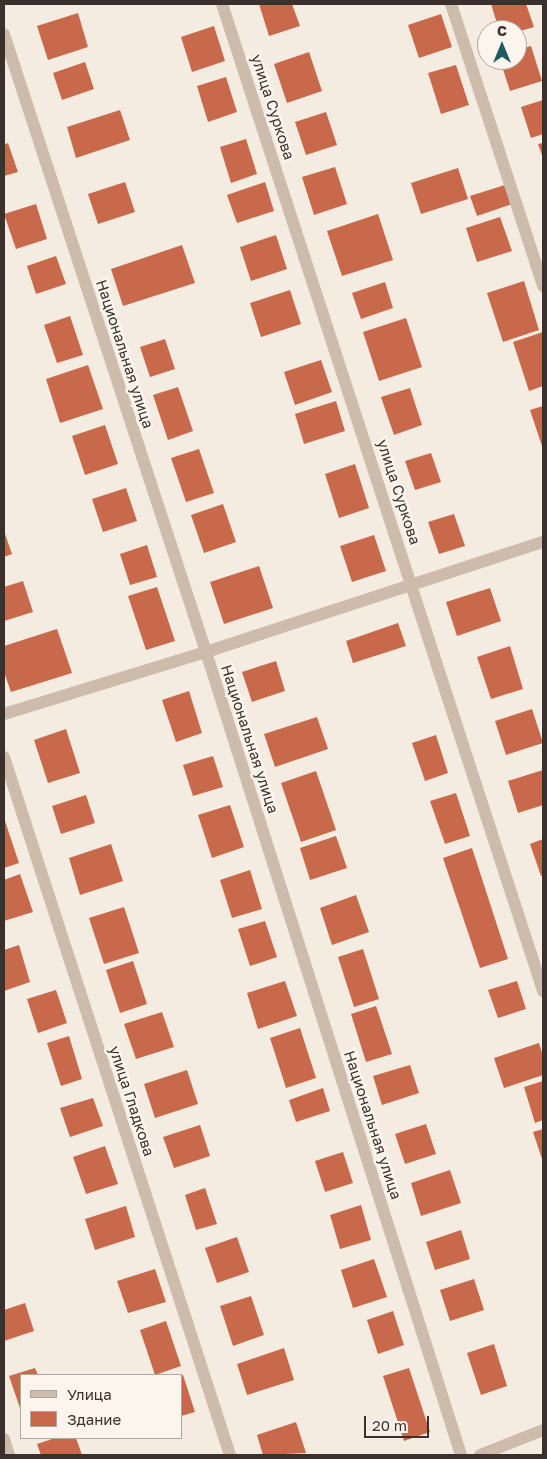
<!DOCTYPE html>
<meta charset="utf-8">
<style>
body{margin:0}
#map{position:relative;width:547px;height:1459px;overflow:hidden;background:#f4ebe1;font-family:"Golos Text",sans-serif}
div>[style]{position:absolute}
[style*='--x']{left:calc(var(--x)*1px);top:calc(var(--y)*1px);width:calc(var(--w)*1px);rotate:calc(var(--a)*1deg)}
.building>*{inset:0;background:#c8694b}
.minor>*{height:12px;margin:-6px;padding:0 6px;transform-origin:6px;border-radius:6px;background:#cdbbac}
span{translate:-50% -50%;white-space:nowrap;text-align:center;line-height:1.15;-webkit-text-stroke:5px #fbf5ee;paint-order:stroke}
.street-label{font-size:15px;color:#3b302b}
.frame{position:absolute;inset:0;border:5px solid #3b302b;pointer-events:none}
.legend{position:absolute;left:20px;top:1374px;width:162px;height:65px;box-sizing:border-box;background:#fbf5ee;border:1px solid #aea6a0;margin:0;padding:6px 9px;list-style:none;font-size:15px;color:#3b302b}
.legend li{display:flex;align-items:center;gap:10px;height:25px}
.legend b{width:25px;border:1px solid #aea6a0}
.north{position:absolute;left:477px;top:20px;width:50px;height:50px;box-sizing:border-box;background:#fbf5ee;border:1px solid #aea6a0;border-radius:50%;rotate:0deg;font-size:14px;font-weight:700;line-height:20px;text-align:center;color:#3b302b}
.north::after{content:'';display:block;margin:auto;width:18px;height:22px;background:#1f5a5e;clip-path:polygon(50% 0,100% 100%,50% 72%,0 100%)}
.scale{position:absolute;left:364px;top:1416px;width:65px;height:22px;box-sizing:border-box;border:2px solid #3b302b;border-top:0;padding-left:6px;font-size:15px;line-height:18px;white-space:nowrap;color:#3b302b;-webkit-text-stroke:4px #fbf5ee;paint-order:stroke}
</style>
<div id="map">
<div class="building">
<div style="clip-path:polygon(259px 4px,292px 4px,300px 26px,269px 36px)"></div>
<div style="clip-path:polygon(491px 4px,526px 4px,534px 27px,517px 32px,517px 30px,499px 30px)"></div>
<div style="clip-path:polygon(78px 13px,88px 47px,48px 60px,37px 26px)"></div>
<div style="clip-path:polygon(441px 14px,452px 47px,419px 58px,408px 25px)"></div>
<div style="clip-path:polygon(214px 26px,225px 61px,192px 72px,181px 37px)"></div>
<div style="clip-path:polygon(531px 46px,542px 81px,510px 91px,500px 60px,517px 60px,517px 50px)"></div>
<div style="clip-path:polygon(309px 52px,322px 91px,287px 103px,274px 64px)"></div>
<div style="clip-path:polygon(85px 62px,94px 89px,62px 100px,53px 73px)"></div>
<div style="clip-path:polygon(456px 65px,469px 105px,441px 114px,428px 73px)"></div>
<div style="clip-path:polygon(226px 77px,237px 112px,208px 122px,197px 86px)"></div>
<div style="clip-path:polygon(543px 100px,543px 134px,531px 138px,521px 107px)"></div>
<div style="clip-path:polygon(120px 110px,130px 140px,76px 158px,67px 127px)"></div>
<div style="clip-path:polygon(326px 112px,337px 145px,306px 155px,295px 122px)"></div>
<div style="clip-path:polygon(246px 139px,257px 174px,231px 183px,220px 147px)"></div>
<div style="clip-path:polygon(8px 143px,18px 172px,4px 176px,4px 145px)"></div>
<div style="clip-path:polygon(543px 143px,543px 158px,538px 144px)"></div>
<div style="clip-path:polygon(335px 167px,347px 204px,314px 215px,302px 177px)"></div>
<div style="clip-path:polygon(458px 168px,468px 199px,421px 214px,411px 183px)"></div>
<div style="clip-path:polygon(125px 182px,135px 212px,98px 224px,88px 194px)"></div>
<div style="clip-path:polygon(265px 182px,274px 211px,237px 223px,227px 195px)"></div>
<div style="clip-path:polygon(508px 184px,515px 203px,477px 216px,470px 196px)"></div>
<div style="clip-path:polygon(36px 204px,47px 239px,16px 249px,4px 214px)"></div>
<div style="clip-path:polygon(378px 214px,393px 260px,342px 276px,327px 231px)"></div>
<div style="clip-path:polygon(500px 217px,512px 251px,477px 262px,466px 228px)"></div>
<div style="clip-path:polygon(276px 235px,287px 269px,251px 281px,240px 247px)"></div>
<div style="clip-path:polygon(182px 245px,195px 283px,123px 306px,111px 269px)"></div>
<div style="clip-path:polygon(56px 256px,66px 284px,36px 294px,27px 266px)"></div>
<div style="clip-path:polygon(524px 281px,539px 330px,503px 342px,487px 293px)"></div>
<div style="clip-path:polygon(385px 282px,393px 308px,361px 319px,352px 293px)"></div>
<div style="clip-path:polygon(290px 290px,301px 324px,261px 337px,250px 303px)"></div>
<div style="clip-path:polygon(70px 316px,83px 355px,57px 363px,44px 325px)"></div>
<div style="clip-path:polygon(406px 318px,422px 367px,379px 381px,363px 332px)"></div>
<div style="clip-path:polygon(543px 332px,543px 386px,529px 391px,513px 342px)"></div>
<div style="clip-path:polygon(165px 339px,175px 369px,150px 377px,140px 347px)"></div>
<div style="clip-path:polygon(321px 360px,332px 392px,295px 405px,284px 372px)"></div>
<div style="clip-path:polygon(88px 365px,103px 409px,60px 423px,46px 379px)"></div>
<div style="clip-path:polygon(178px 387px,193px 431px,168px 440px,153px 395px)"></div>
<div style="clip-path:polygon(410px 388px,422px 425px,394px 435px,381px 397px)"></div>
<div style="clip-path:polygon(336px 401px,345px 431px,304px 444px,295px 414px)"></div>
<div style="clip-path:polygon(543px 406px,543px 449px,530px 410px)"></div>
<div style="clip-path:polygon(105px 425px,118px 464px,85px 475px,72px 436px)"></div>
<div style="clip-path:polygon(199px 449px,214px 493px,186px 502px,171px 458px)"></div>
<div style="clip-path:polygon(431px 453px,441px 482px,415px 490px,405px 461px)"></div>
<div style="clip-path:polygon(355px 464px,369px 508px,339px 518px,325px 474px)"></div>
<div style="clip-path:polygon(126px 488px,137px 521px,103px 532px,92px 499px)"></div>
<div style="clip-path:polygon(223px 504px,236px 542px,204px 553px,191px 515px)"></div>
<div style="clip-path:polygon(454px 514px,465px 546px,439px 554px,428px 522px)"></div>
<div style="clip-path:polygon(4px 531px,12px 554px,4px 557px)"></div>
<div style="clip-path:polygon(374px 535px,386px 571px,352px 582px,340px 546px)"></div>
<div style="clip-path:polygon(147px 545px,157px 577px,130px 585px,120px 554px)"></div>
<div style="clip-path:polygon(259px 566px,273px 608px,224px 624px,210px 582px)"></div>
<div style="clip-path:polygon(23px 581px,33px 612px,4px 621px,4px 587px)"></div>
<div style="clip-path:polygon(157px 587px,175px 641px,146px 650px,128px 596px)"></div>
<div style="clip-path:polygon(490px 588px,501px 621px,457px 636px,446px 602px)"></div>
<div style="clip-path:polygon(398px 623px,406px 646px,353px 663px,346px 641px)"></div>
<div style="clip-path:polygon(57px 629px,72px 673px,11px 692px,4px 672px,4px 646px)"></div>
<div style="clip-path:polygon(510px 646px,523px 689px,491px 699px,477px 657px)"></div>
<div style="clip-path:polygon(276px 661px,285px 691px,252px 702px,242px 672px)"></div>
<div style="clip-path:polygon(189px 691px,202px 733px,176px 742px,162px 700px)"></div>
<div style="clip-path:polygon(532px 709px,543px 743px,506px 755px,495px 721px)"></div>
<div style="clip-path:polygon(317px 717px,328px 749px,275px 767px,264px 734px)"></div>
<div style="clip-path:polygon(66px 729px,80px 773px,48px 783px,34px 740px)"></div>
<div style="clip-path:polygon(436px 735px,448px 773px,425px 781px,412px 743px)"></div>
<div style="clip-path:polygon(213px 756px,223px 787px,193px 796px,183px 765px)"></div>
<div style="clip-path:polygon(543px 770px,543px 805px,518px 813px,508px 781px)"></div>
<div style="clip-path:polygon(316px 771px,336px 830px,301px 842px,281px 783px)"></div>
<div style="clip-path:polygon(456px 793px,470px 836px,445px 844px,430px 801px)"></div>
<div style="clip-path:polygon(86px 795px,95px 823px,61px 834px,52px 806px)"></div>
<div style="clip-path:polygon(230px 805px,244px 847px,212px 858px,198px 815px)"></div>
<div style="clip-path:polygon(4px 818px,19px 863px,4px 868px)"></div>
<div style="clip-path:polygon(336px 836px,347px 868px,310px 880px,300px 848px)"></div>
<div style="clip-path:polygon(543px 839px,543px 875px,541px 876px,530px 844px)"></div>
<div style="clip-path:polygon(111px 844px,123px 881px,80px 895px,69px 858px)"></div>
<div style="clip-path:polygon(472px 848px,508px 959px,480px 968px,443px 858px)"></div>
<div style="clip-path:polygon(250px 870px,262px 909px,232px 918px,220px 880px)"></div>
<div style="clip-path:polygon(20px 874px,33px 912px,4px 921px,4px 880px)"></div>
<div style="clip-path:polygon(356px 895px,369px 932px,332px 945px,320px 908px)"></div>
<div style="clip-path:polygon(124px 907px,139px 953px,104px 964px,89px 918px)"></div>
<div style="clip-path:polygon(265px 921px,277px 957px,250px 966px,238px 929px)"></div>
<div style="clip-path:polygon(19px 945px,30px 982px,4px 991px,4px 950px)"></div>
<div style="clip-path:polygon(363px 949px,379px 999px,354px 1007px,338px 957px)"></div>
<div style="clip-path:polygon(133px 961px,147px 1004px,120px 1013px,106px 970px)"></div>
<div style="clip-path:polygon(285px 981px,297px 1016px,258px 1029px,247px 993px)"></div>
<div style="clip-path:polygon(517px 981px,526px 1009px,498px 1018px,488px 990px)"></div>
<div style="clip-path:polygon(56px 990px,67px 1023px,38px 1033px,27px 999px)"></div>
<div style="clip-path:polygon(376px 1006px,392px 1054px,366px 1062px,351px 1014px)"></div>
<div style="clip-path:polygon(162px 1012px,174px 1047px,136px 1059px,124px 1024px)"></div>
<div style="clip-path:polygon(300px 1028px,316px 1078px,286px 1088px,270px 1038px)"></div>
<div style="clip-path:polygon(69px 1036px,82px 1079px,61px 1086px,47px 1043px)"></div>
<div style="clip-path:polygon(539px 1043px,543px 1056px,543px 1075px,504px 1088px,494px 1058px)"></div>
<div style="clip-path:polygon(410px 1065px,419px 1093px,382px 1105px,373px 1076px)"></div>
<div style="clip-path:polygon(187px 1070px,198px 1104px,155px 1118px,144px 1084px)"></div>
<div style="clip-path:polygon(543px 1081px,543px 1120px,535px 1123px,524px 1087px)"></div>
<div style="clip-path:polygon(323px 1088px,330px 1111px,296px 1122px,289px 1100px)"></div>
<div style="clip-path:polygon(93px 1098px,103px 1126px,70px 1137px,60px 1108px)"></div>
<div style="clip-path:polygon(426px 1124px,436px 1154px,405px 1164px,395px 1134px)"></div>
<div style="clip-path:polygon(200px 1125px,210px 1156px,174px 1168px,163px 1137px)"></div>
<div style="clip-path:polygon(543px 1129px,543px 1162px,533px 1132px)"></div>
<div style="clip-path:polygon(105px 1146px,118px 1184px,86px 1194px,73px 1157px)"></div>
<div style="clip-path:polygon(343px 1152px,353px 1183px,325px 1192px,315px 1161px)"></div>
<div style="clip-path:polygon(450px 1170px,461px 1203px,421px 1216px,411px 1183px)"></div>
<div style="clip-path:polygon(205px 1188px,217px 1224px,196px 1230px,185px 1195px)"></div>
<div style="clip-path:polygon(361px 1205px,371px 1240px,340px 1249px,330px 1215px)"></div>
<div style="clip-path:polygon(126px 1206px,135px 1237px,95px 1250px,85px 1219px)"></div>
<div style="clip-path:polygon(461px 1230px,470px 1259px,435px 1270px,426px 1242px)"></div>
<div style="clip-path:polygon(237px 1237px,249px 1272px,217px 1283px,205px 1248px)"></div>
<div style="clip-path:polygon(374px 1259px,387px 1297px,353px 1308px,341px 1270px)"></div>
<div style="clip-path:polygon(155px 1269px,166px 1302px,128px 1313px,117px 1281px)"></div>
<div style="clip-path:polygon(474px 1279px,484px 1310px,450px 1321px,440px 1290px)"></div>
<div style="clip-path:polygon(251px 1296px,264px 1335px,233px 1346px,220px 1306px)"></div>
<div style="clip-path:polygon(25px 1303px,34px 1331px,4px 1341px,4px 1310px)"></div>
<div style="clip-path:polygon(393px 1311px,404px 1345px,378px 1354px,367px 1320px)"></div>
<div style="clip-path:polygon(166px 1321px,181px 1366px,155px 1375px,140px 1330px)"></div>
<div style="clip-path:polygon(494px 1344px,507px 1386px,481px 1395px,467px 1353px)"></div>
<div style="clip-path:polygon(284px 1348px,294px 1380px,247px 1395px,237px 1364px)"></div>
<div style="clip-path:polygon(35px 1368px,38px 1375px,21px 1375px,21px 1411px,9px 1376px)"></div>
<div style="clip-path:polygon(409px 1368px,430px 1432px,404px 1441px,383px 1376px)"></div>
<div style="clip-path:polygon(181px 1375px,183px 1375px,195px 1412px,181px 1416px)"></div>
<div style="clip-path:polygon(296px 1422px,306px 1453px,263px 1455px,257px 1435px)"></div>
<div style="clip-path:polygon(55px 1438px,76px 1438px,82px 1455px,41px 1455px,37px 1444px)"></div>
</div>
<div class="minor">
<div style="--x:222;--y:4;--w:1038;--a:71.98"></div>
<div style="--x:451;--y:4;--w:297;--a:71.9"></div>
<div style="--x:4;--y:34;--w:650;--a:71.9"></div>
<div style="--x:206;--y:652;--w:843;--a:72.38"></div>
<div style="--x:4;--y:714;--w:211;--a:-17.1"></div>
<div style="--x:206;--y:652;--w:354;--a:-18.1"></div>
<div style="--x:4;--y:757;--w:734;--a:72.06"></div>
<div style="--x:4;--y:1439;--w:17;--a:73"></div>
<div style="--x:480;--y:1455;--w:68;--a:-21.6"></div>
</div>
<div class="street-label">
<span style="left:273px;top:107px;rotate:72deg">улица Суркова</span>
<span style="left:125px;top:354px;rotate:72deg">Национальная улица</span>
<span style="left:399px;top:492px;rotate:72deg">улица Суркова</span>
<span style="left:250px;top:739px;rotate:72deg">Национальная улица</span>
<span style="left:132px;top:1101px;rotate:72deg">улица Гладкова</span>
<span style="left:373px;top:1125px;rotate:72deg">Национальная улица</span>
</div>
<div class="frame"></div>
<ul class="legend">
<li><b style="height:6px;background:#cdbbac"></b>Улица</li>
<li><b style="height:14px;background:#c8694b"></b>Здание</li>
</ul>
<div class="north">С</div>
<div class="scale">20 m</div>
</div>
